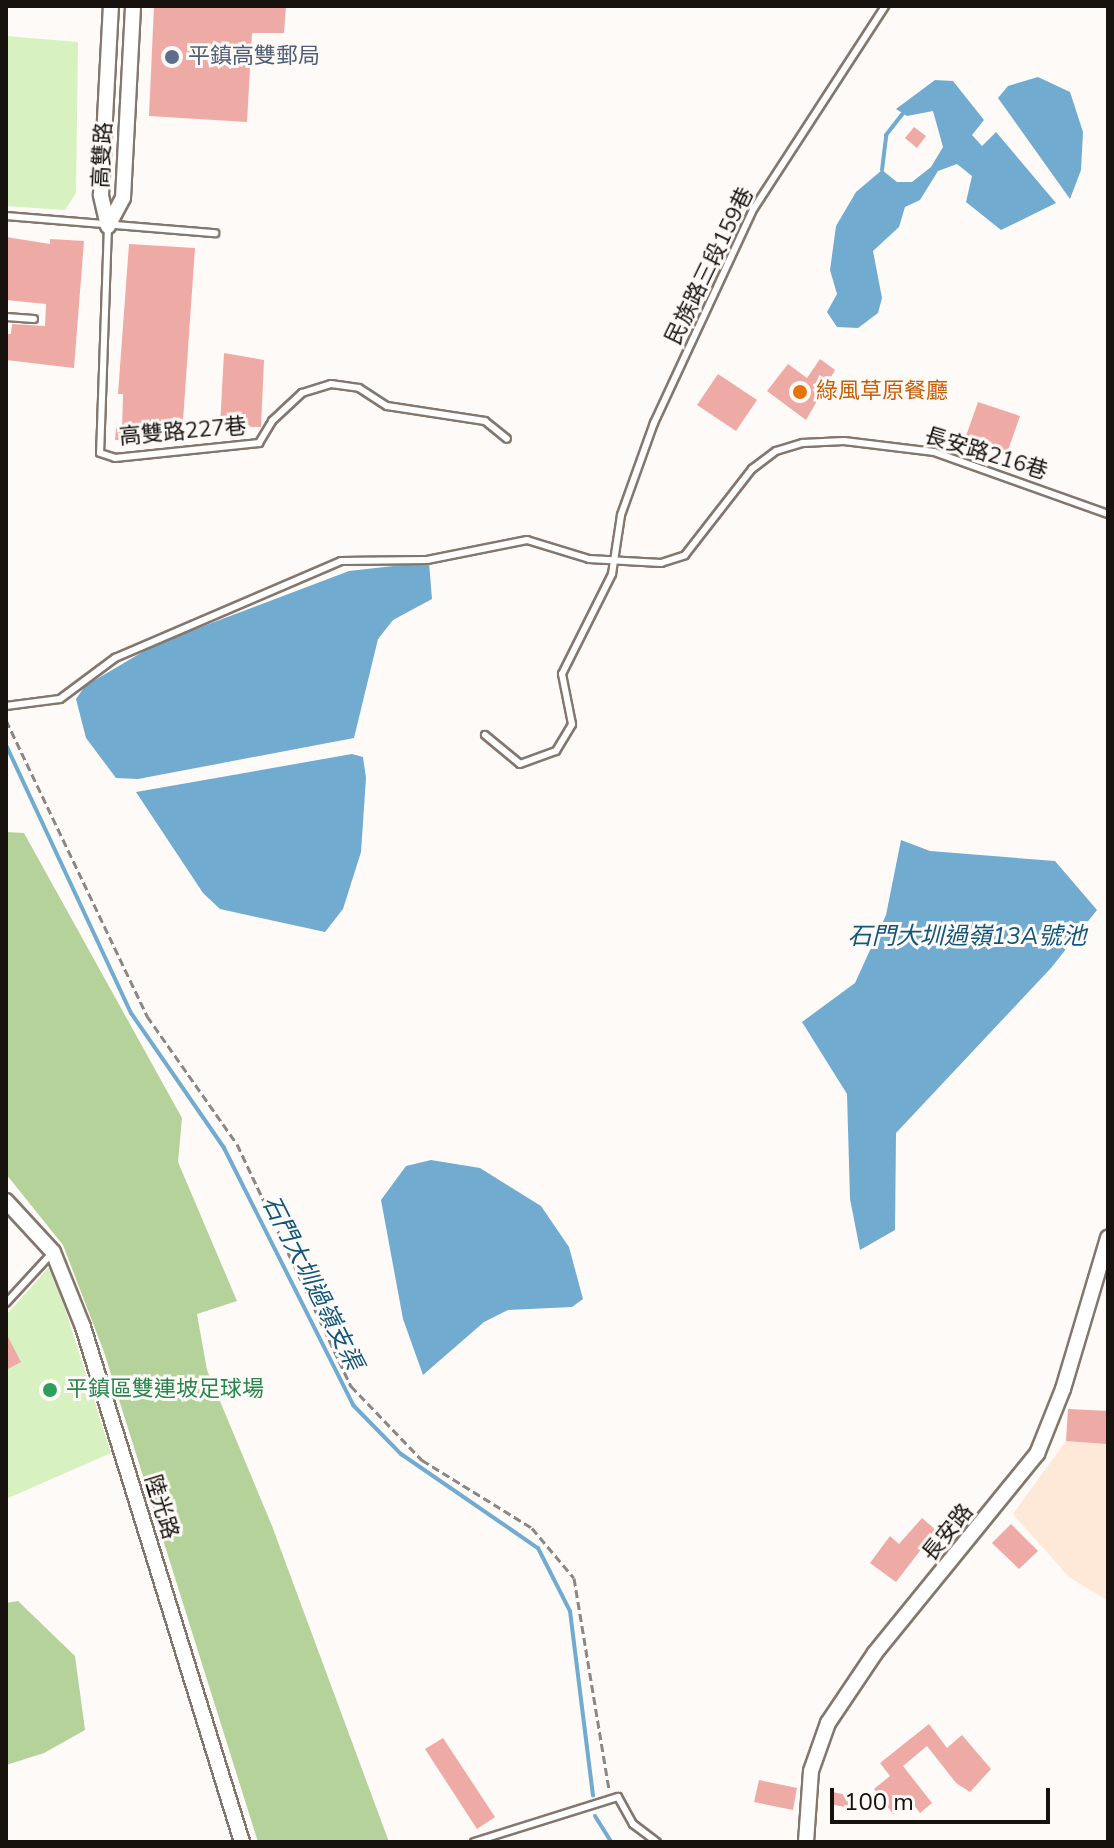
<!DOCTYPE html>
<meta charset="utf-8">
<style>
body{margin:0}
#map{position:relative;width:1114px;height:1848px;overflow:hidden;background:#fdfaf8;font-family:"Nunito Sans","Noto Sans TC",sans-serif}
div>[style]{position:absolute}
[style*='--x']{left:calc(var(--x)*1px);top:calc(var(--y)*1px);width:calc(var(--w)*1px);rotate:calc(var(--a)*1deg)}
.built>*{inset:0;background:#fee9d8}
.green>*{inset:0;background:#d7f1c0}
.forest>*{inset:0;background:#b5d29a}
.water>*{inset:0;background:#72abd0}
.stream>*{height:4px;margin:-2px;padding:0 2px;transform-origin:2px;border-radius:2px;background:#72abd0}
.building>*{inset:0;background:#eeaaa5}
.path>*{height:3px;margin-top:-1.5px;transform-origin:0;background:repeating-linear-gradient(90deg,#8b8784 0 8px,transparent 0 12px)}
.roads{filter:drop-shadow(2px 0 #84776d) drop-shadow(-2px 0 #84776d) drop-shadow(0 2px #84776d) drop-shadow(0 -2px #84776d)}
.service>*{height:6px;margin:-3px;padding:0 3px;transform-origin:3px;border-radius:3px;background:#fff}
.tertiary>*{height:14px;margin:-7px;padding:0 7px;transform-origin:7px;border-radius:7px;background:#fff}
.dots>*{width:22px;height:22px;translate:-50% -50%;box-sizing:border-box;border:4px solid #fdfaf8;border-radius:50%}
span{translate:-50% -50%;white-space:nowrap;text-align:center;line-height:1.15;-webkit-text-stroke:6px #fdfaf8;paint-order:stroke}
.service-label{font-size:22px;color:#4e5e75}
.left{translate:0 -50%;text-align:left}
.street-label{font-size:22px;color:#17120e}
.food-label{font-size:22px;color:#c56008}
.leisure-label{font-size:22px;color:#27864d}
.water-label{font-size:24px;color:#11567b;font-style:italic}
.frame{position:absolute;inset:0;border:8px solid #17120e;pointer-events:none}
.scale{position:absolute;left:830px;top:1788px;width:220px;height:36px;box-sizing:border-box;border:4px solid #17120e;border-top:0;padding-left:10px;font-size:24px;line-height:28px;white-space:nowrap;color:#17120e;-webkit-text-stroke:6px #fdfaf8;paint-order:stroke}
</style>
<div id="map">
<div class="built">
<div style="clip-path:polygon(1108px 1426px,1108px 1601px,1069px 1577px,1013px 1514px,1066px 1441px,1106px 1443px)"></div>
</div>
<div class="green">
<div style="clip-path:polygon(6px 36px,78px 42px,76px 193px,65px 210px,6px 206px)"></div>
<div style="clip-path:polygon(51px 1265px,111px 1453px,6px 1499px,6px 1315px)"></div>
</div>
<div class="forest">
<div style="clip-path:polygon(6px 832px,24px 833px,182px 1118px,178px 1162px,237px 1301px,197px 1314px,207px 1370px,272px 1526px,389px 1842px,258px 1842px,104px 1352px,63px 1245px,6px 1174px)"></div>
<div style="clip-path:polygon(18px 1601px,75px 1656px,85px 1730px,44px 1753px,6px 1765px,6px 1603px)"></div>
</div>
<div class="water">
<div style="clip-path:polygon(1038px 77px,1070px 92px,1083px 132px,1081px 170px,1070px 199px,998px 98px,1008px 86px)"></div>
<div style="clip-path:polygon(935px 80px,953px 81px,984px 120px,972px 135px,982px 146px,996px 132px,1056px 203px,1001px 230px,966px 202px,972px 176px,957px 164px,938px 171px,920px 200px,905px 207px,899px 227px,873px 251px,882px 298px,878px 313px,858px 328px,837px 327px,827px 312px,837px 294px,830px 270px,836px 226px,856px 192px,882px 170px,897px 182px,912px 182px,931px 167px,943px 147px,933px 111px,907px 116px,896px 109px)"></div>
<div style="clip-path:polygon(429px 562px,432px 599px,393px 620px,378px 639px,354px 738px,138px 779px,116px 778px,86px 738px,76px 699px,85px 686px,156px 644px,349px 571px)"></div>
<div style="clip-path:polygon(352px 754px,363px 757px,366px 778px,361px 852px,343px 909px,325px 932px,220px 909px,203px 893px,136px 792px)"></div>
<div style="clip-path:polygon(901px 840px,930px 851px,1055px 861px,1097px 910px,1051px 968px,896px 1133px,895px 1230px,860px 1250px,850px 1199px,847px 1094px,802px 1022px,855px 983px,886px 915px)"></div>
<div style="clip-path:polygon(431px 1160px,480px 1168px,541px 1206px,569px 1247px,583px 1299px,572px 1307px,508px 1310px,484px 1322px,423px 1375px,403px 1319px,381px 1200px,406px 1166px)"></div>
</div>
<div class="stream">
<div style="--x:882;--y:170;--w:35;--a:-83"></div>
<div style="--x:886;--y:135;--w:28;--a:-52"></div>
<div style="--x:6;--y:745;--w:296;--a:65"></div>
<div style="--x:131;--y:1013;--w:164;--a:55.4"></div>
<div style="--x:224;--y:1148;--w:288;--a:63.3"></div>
<div style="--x:353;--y:1405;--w:69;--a:45.6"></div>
<div style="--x:401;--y:1454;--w:166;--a:34.5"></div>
<div style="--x:538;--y:1548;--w:71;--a:63.1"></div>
<div style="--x:570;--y:1611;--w:186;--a:82.9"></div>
<div style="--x:595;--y:1816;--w:31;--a:58"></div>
</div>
<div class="building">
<div style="clip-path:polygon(154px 6px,286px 6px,284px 33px,252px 33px,247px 122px,149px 116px)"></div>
<div style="clip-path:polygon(914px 127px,926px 136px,917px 148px,905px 138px)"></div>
<div style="clip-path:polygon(6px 237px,50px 244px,50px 239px,84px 241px,74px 368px,6px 360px,6px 334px,11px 334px,12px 324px,45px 326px,46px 304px,6px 300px)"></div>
<div style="clip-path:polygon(129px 244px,195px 248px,183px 421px,163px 420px,156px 442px,115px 440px,116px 428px,122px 429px,123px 394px,118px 394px)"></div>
<div style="clip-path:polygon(224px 353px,264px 360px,261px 427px,220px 426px)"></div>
<div style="clip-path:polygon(820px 359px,835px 370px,806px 420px,767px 391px,788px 364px,807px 378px)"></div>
<div style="clip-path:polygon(718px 374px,757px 400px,736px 431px,697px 405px)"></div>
<div style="clip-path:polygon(978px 402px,1020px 416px,1007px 453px,965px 439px)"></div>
<div style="clip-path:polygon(6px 1333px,21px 1362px,6px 1370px)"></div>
<div style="clip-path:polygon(1068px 1409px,1108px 1411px,1107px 1444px,1066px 1441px)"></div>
<div style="clip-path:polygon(922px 1518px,936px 1530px,896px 1582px,870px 1563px,890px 1536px,899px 1544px)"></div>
<div style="clip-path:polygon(1011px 1524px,1038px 1551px,1019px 1569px,992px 1543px)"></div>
<div style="clip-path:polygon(929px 1724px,947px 1748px,962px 1735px,991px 1769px,970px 1792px,956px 1783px,927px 1746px,903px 1766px,932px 1803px,920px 1813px,911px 1801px,893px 1814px,874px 1789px,890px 1776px,880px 1763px)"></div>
<div style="clip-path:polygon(443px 1738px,495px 1817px,477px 1829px,425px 1749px)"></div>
<div style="clip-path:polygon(759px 1780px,797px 1788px,793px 1810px,754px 1802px)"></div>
<div style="clip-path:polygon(833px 1792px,855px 1797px,853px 1809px,831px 1804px)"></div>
</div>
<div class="path">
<div style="--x:6;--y:720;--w:328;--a:64.5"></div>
<div style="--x:147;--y:1016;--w:156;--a:54.9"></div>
<div style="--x:237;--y:1144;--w:268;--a:64.8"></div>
<div style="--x:351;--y:1386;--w:103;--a:46.2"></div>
<div style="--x:422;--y:1460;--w:129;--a:31.7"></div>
<div style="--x:532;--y:1528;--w:65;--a:50"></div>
<div style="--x:574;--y:1578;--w:215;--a:80.6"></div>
</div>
<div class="roads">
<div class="service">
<div style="--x:6;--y:216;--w:210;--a:4.7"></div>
<div style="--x:108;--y:226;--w:227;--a:92"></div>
<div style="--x:100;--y:453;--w:16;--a:18"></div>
<div style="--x:115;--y:458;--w:145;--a:-5.9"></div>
<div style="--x:259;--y:443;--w:26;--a:-59"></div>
<div style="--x:272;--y:421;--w:41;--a:-43"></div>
<div style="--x:302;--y:393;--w:30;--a:-17"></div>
<div style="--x:331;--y:384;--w:28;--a:8"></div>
<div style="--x:359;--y:388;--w:33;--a:33"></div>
<div style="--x:387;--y:406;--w:99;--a:8.7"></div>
<div style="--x:485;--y:421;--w:28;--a:39"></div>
<div style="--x:6;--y:317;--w:28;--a:4"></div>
<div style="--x:6;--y:706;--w:54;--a:-7.4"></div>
<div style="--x:60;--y:699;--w:69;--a:-36.7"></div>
<div style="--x:115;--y:658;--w:246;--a:-23.2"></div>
<div style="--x:341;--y:561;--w:86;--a:-0.7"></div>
<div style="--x:427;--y:560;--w:102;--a:-11.3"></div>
<div style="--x:527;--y:540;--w:65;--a:17"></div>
<div style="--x:589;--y:559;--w:72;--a:3.2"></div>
<div style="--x:661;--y:563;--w:25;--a:-18"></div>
<div style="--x:685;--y:555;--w:109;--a:-52.1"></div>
<div style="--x:752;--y:469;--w:30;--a:-37"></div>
<div style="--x:776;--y:451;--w:28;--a:-17"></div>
<div style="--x:803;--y:443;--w:41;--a:-2.8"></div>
<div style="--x:844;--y:441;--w:91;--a:7"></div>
<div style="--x:934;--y:452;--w:185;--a:19.6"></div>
<div style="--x:485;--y:735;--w:45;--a:39.6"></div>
<div style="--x:520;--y:764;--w:38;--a:-20"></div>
<div style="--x:556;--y:751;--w:31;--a:-59"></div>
<div style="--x:572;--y:724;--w:51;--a:-101.3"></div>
<div style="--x:562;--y:674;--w:112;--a:-63.4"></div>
<div style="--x:612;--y:574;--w:60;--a:-81.3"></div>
<div style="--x:621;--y:515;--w:98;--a:-70.3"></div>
<div style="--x:654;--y:423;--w:237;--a:-65.1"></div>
<div style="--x:754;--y:208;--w:241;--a:-57"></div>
<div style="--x:6;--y:1303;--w:69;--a:-47.3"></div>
<div style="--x:474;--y:1842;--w:151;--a:-17.4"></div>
<div style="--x:618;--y:1797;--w:31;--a:61"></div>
<div style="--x:633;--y:1824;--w:30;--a:37"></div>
</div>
<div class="tertiary">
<div style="--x:108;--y:226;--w:32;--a:-62"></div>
<div style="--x:123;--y:198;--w:192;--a:-87"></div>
<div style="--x:108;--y:226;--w:32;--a:-103"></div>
<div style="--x:101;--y:195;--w:189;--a:-87"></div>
<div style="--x:6;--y:1201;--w:69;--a:47.3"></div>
<div style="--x:53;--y:1252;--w:81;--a:68.2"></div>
<div style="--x:83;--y:1327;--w:539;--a:72.84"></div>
<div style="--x:806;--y:1842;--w:71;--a:-86"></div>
<div style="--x:811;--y:1771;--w:51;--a:-70.5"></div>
<div style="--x:828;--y:1723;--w:84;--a:-56.1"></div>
<div style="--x:875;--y:1653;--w:257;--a:-50.9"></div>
<div style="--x:1037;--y:1454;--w:70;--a:-68.2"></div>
<div style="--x:1063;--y:1389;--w:158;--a:-73.4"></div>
</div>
</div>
<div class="dots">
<div style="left:172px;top:57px;background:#5c6f8a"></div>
<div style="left:800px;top:392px;background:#e8710a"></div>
<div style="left:50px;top:1390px;background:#2e9e5b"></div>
</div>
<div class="service-label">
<span class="left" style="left:188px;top:57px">平鎮高雙郵局</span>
</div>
<div class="street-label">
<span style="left:103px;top:155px;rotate:-87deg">高雙路</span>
<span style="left:710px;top:266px;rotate:-64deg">民族路三段159巷</span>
<span style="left:183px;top:432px;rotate:-5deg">高雙路227巷</span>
<span style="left:986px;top:454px;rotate:17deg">長安路216巷</span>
<span style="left:161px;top:1507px;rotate:73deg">陸光路</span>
<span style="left:948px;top:1533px;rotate:-51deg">長安路</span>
</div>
<div class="food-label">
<span class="left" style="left:816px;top:392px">綠風草原餐廳</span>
</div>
<div class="leisure-label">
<span class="left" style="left:66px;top:1390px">平鎮區雙連坡足球場</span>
</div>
<div class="water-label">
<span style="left:967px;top:937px">石門大圳過嶺13A號池</span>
<span style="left:312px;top:1283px;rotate:63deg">石門大圳過嶺支渠</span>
</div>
<div class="frame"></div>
<div class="scale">100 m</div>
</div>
